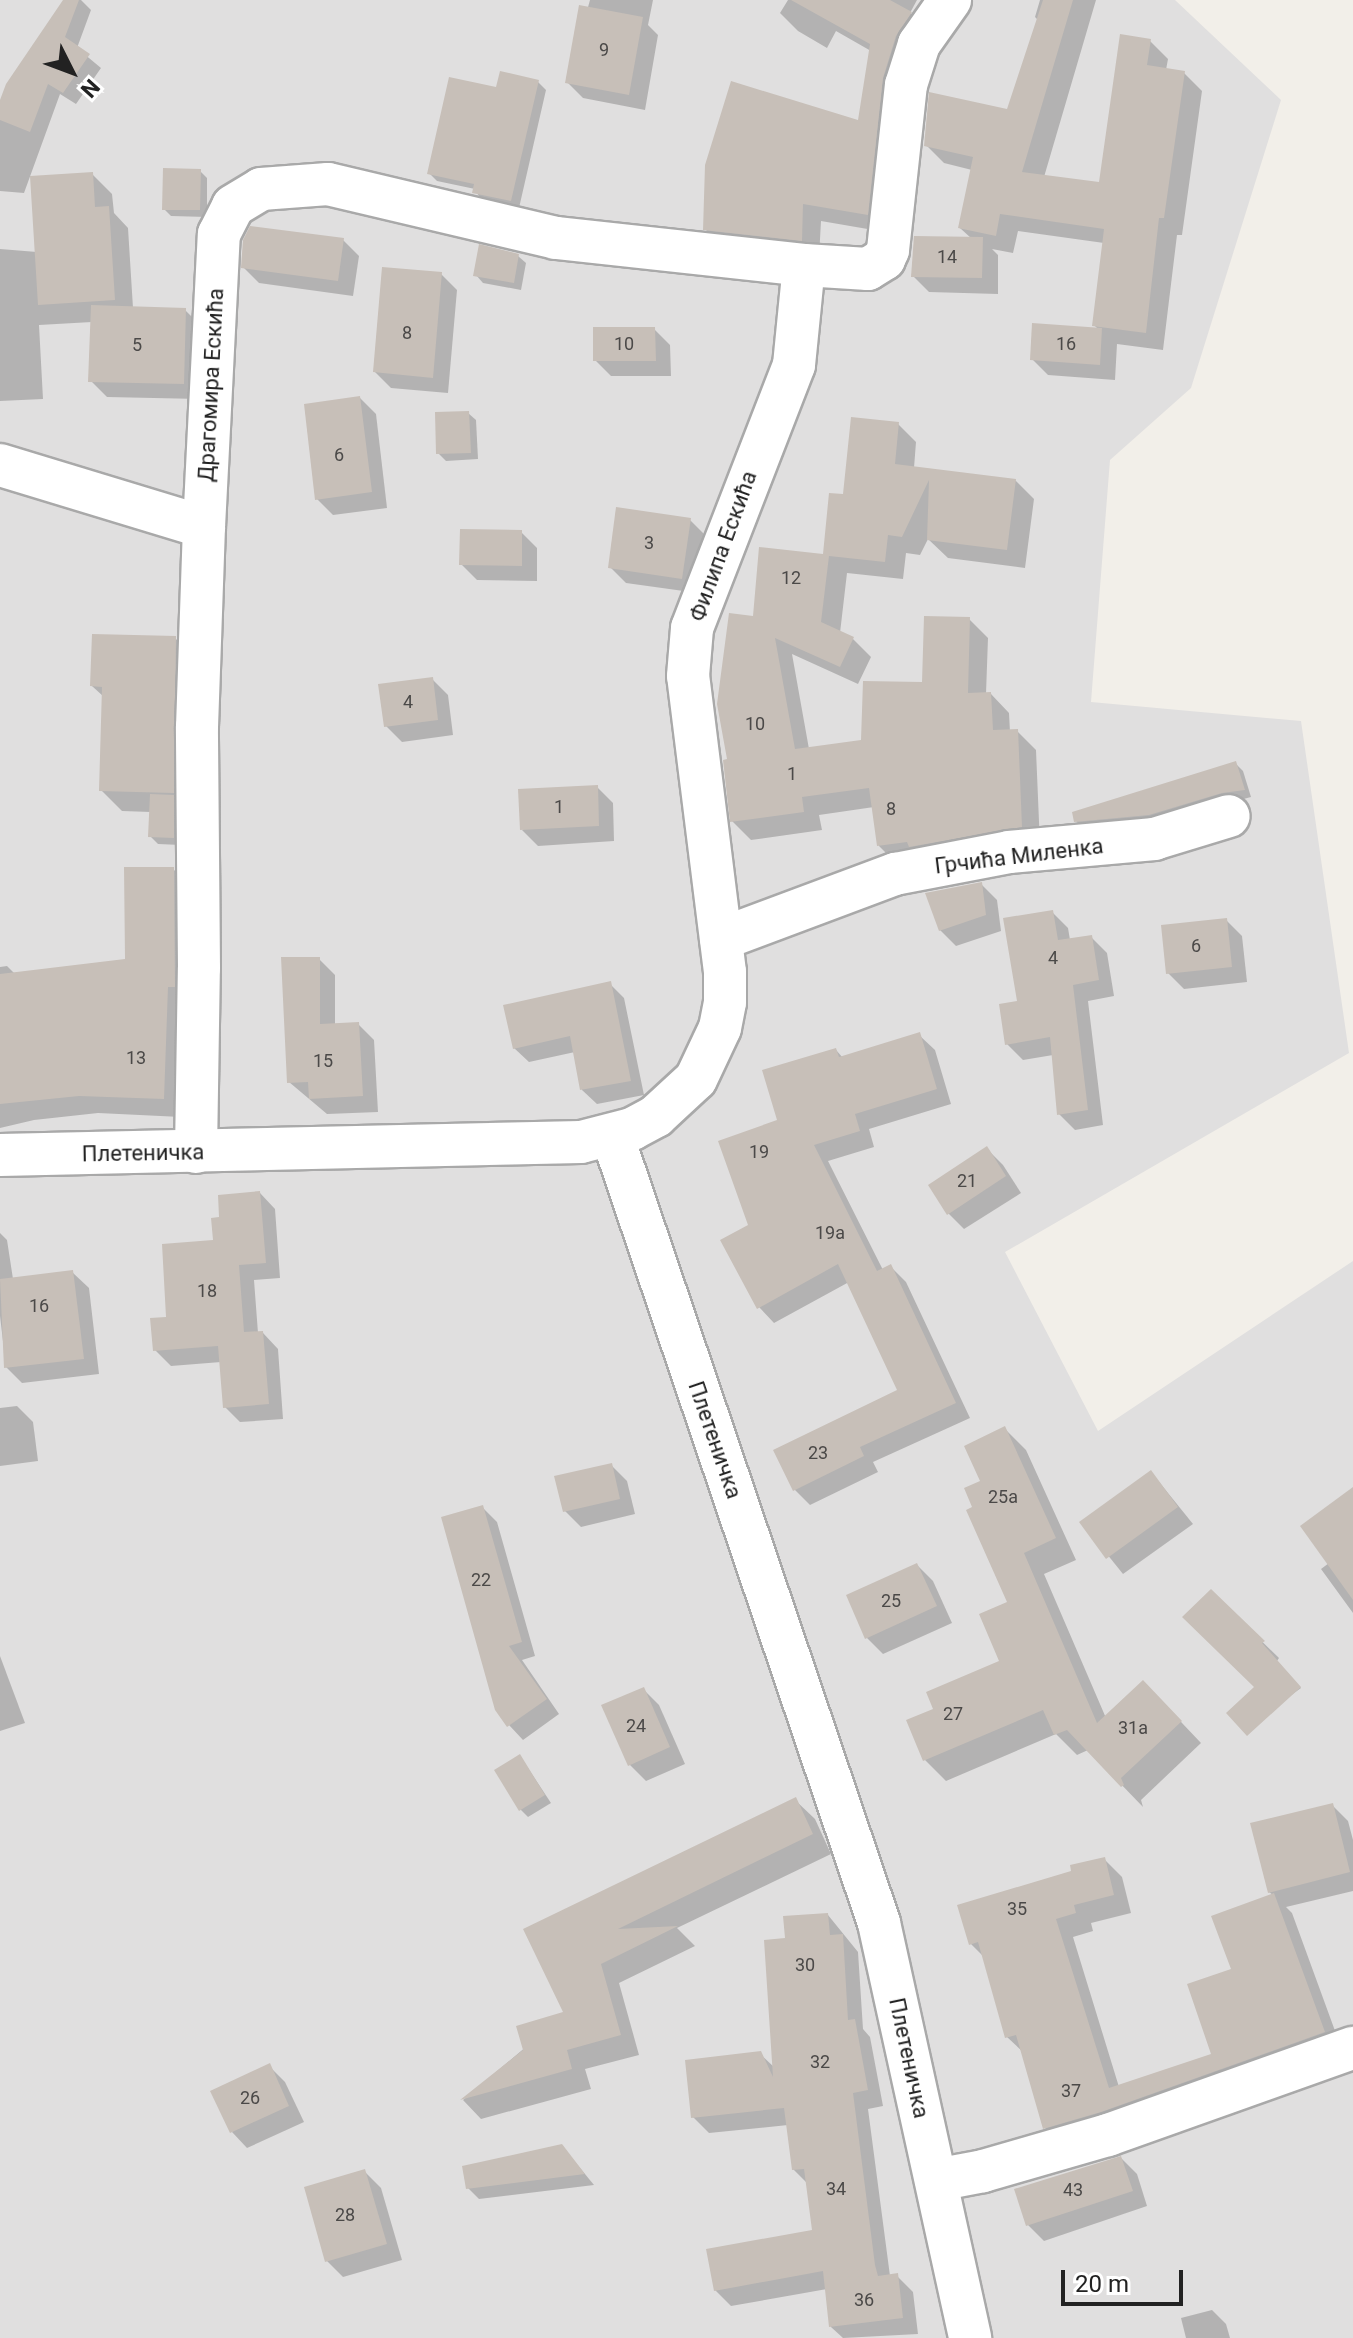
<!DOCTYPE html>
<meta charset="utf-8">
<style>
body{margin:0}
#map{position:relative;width:1353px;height:2338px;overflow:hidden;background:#f2efe9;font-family:Roboto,sans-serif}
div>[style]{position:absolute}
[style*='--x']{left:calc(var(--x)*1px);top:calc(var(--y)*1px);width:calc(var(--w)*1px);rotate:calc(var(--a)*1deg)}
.residential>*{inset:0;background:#e0dfdf}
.shadow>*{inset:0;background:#0003}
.building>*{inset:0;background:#c7bfb8}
.roads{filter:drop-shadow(2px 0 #a9a9a9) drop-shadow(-2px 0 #a9a9a9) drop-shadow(0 2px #a9a9a9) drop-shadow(0 -2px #a9a9a9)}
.minor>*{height:42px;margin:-21px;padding:0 21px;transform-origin:21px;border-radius:21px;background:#fff}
span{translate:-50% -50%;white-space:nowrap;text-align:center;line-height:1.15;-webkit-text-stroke:8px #fff;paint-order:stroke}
.number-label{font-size:18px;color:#4b4948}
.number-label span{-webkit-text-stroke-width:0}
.street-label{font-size:22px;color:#222}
.north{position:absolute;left:32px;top:32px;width:80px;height:80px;-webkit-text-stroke:6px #fff;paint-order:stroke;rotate:132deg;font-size:22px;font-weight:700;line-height:32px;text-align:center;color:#222}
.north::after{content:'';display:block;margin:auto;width:28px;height:36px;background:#222;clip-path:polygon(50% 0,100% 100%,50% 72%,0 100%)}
.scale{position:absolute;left:1061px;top:2270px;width:122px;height:36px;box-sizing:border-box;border:4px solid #222;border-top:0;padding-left:10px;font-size:24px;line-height:28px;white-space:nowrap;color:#222;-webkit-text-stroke:6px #fff;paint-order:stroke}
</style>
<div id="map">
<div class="residential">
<div style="clip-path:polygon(0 0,1175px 0,1281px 100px,1191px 388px,1110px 460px,1091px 702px,1301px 721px,1349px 1053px,1005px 1252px,1098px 1431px,1353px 1261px,1353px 2338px,0 2338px)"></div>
</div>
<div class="shadow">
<div style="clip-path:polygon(65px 0,81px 0,91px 10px,77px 48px,101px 68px,76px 104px,60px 94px,24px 193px,0 191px,0 105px)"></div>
<div style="clip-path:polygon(590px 0,653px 0,648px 25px,658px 35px,645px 110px,583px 98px,567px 82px)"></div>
<div style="clip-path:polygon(788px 0,917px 0,910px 13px,929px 32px,885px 232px,821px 221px,819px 258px,723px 247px,705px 229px,859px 122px,871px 51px,836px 31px,827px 48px,798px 31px,780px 13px)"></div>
<div style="clip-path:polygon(1040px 0,1096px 0,1044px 177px,1100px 185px,1150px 41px,1168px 59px,1166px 70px,1184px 73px,1202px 91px,1182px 235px,1177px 235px,1163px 350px,1117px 344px,1115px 380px,1048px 375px,1032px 359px,1099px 330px,1094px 325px,1104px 243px,1018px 231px,1013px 253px,992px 249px,998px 255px,998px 294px,929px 292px,913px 276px,972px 239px,960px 228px,972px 170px,944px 163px,926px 145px,1009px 111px,1038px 20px,1035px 17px)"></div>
<div style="clip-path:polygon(538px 82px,546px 90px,519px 208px,481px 200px,475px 189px,437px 181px,429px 173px,498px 90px)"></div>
<div style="clip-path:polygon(200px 171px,207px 178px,207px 217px,171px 216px,164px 209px)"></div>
<div style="clip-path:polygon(92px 174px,112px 194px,114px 213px,128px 228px,133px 308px,185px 310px,201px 326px,200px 399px,107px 397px,91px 381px,92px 322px,39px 325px,43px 399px,0 401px,0 249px,37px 252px)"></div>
<div style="clip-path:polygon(343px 240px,359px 256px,353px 296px,259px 283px,243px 267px)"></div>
<div style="clip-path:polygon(518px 256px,526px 263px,521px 290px,483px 283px,476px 275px)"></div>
<div style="clip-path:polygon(441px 274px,457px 290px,448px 393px,391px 388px,375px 372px)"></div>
<div style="clip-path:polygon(654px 329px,670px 345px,671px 376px,611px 376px,595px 360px)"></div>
<div style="clip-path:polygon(360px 398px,376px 414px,387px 508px,333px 515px,317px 499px)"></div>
<div style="clip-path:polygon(468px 413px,476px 420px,478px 459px,446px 461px,438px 453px)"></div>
<div style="clip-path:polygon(898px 424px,916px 442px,914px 468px,1015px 480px,1034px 499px,1025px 568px,948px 558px,928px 539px,920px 555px,906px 553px,903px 579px,847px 573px,840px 633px,853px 639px,871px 657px,858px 684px,792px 654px,809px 749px,863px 742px,924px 684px,969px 619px,988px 638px,986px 694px,991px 694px,1009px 713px,1010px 732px,1017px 731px,1036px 750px,1040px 845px,897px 864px,879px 846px,874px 807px,819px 815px,822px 830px,751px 840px,732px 821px,730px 761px,754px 619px,825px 556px,845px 496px)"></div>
<div style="clip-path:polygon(690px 520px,706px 536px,698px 593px,626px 583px,610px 567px)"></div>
<div style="clip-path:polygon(521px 532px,537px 548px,537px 581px,477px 580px,461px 564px)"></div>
<div style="clip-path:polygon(175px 638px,196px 659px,181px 845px,158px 844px,150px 836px,151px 812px,122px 811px,101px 790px,104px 697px,92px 686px)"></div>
<div style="clip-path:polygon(432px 679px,448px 695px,453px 735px,402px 742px,386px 726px)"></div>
<div style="clip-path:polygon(1235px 763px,1243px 771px,1251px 797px,1158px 822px,1084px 829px,1076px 821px)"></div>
<div style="clip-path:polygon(597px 787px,613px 803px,614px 841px,538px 846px,522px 830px)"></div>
<div style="clip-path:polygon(173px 869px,192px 887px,181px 1117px,98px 1113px,34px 1120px,0 1128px,0 967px,7px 966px,15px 974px,127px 961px)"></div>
<div style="clip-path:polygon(981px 884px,997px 900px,1001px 931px,956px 946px,940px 930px)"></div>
<div style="clip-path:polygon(1052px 912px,1068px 928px,1070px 940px,1091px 937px,1107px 953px,1114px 996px,1088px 1001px,1103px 1125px,1075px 1130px,1059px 1114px,1053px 1055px,1023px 1060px,1007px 1044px)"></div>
<div style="clip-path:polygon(1226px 920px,1242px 936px,1247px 982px,1184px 989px,1168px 973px)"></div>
<div style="clip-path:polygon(319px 959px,335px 975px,335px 1025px,358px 1024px,374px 1040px,378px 1112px,327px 1114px,289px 1082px)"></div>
<div style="clip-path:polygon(610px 984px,624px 998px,644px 1095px,597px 1104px,582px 1090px,575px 1052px,529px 1062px,514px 1048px)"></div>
<div style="clip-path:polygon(919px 1035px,935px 1050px,951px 1104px,869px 1129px,874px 1147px,828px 1161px,883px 1270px,891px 1267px,906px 1282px,970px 1418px,873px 1462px,878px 1472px,810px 1505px,794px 1489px,900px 1390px,849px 1282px,774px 1323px,759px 1307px,750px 1226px,779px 1121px,836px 1050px,843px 1058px)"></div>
<div style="clip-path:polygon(987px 1149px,1003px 1165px,1021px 1193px,964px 1229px,948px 1213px)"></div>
<div style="clip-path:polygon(260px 1193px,275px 1209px,280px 1278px,254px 1280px,258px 1333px,263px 1333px,278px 1349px,283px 1419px,240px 1422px,225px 1407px,221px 1362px,171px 1366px,155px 1350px,168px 1319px,215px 1242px,221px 1219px)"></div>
<div style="clip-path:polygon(0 1233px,7px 1240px,13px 1279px,72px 1272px,89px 1288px,99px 1374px,22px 1383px,6px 1367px,0 1316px)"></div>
<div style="clip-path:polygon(17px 1406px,33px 1422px,38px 1461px,0 1466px,0 1408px)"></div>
<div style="clip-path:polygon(1005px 1429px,1026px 1450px,1076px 1560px,1044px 1574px,1106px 1718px,1164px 1704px,1201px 1743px,1141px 1800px,1143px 1807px,1088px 1750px,1077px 1755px,1056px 1734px,946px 1781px,925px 1760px,936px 1710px,1002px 1662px,1010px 1603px,975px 1508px)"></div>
<div style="clip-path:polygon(611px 1465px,627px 1481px,635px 1514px,581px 1527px,565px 1511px)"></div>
<div style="clip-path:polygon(1151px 1472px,1193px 1524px,1123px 1574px,1082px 1523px)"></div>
<div style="clip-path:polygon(1353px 1499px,1353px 1613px,1321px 1569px,1329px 1563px)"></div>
<div style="clip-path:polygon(483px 1508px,497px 1522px,535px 1656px,522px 1660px,559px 1714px,523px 1740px,509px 1725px)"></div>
<div style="clip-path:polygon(917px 1565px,933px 1581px,952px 1623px,883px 1654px,867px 1638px,848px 1596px)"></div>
<div style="clip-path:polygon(1211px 1592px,1279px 1658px,1277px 1661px,1301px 1688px,1276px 1706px)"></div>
<div style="clip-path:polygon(0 1656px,25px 1723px,0 1731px)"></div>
<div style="clip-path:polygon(643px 1689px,659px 1705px,685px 1764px,646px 1781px,630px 1765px)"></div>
<div style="clip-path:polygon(520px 1756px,551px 1803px,528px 1817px,521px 1810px)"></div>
<div style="clip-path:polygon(795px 1800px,815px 1819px,831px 1854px,677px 1928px,695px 1946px,619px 1983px,639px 2055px,585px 2069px,591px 2089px,481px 2119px,463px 2100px,565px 2014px,526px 1930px)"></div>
<div style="clip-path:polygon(1332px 1805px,1348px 1821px,1353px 1840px,1353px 1891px,1286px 1907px,1292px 1913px,1342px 2050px,1063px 2146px,1045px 2128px,1024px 2053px,1007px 2037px,984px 1957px,971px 1944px,1074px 1872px,1104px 1859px,1122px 1877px,1131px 1913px,1091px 1923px,1093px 1931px,1073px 1937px,1119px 2087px,1213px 2056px,1233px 1970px,1273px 1895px,1269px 1892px)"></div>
<div style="clip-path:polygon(828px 1915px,858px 1952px,863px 2029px,870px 2037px,883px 2106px,868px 2109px,890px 2276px,897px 2276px,913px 2292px,918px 2334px,843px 2338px,831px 2327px,827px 2289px,731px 2306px,715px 2290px,814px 2232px,808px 2184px,793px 2169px,788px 2125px,709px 2133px,693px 2117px,760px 2054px,775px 2068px,787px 1940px)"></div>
<div style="clip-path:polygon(269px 2066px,285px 2082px,304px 2122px,247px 2148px,232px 2132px)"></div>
<div style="clip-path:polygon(562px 2146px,594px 2185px,479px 2199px,468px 2188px)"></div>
<div style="clip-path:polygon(1121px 2158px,1137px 2174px,1147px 2206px,1044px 2241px,1028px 2225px,1017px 2191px)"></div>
<div style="clip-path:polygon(365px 2172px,381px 2188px,402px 2260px,343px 2277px,327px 2261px)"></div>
<div style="clip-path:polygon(1212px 2310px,1226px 2324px,1230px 2338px,1186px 2338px,1181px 2318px)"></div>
</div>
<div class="building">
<div style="clip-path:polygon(63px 0,79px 0,65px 37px,90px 54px,63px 93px,48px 84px,30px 132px,0 120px,0 100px,6px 84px)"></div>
<div style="clip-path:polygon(791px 0,890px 0,912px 12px,896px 36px,883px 78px,868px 215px,803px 204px,802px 241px,703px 230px,705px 165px,731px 81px,858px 120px,870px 44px)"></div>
<div style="clip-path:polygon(1043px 0,1073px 0,1022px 172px,1099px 182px,1120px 34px,1151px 39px,1147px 65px,1185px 71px,1164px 218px,1159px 218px,1146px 333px,1092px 326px,1104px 229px,1000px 214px,996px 236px,958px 228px,973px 157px,924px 146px,929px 92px,1007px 109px)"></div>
<div style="clip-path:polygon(579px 5px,643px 17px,629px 95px,565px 83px)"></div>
<div style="clip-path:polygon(500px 71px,539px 80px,511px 201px,472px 193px,474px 184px,427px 174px,449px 77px,496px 87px)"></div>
<div style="clip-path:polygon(163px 168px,201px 169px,200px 210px,162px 210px)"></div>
<div style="clip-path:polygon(93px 172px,95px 207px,109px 206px,115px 300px,38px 305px,30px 176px)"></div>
<div style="clip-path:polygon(250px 226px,344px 238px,338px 281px,241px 268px,243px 240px)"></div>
<div style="clip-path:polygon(914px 236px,983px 237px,982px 278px,911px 277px)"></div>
<div style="clip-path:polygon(479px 244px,519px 254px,514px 283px,473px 276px)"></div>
<div style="clip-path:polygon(382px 267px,442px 272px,433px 378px,373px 372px)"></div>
<div style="clip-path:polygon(91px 305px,186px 308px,184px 384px,88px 382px)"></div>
<div style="clip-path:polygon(1032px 323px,1102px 328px,1100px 365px,1030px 360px)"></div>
<div style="clip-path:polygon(593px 327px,655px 327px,656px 361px,593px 361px)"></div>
<div style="clip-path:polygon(360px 396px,372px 492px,315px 500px,304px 404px)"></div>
<div style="clip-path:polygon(469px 411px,471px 453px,436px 454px,435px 412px)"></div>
<div style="clip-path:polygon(851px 417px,899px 422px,895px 464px,1016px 479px,1007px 550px,927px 540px,929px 480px,902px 537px,888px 535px,885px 562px,829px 556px,821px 622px,854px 637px,840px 667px,775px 638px,795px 749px,861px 740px,863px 681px,922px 682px,924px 616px,970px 617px,968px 693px,991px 692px,993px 730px,1018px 729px,1022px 827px,909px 847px,907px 842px,877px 846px,869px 788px,802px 797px,804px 812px,730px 822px,723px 760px,727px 759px,717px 704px,729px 613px,753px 616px,759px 547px,823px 554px,829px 493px,843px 494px)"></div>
<div style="clip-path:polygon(616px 507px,691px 518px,682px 579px,608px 568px)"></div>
<div style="clip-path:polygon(460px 529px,522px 530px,522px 566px,459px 565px)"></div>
<div style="clip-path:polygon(92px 634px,176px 636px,174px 793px,99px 791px,102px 687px,90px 686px)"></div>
<div style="clip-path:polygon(433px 677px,438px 720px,384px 727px,378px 684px)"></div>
<div style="clip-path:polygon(1236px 761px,1245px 790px,1222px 793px,1149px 815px,1074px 822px,1072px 812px)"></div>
<div style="clip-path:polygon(598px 785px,599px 826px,520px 830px,518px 789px)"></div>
<div style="clip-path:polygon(150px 794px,174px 795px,174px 838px,148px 837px)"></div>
<div style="clip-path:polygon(124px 867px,174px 867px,175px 987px,168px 987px,164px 1099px,79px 1096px,0 1104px,0 974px,125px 959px)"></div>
<div style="clip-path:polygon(982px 882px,986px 915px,939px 931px,925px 893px)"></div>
<div style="clip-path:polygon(1053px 910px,1058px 940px,1092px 935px,1099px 980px,1073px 985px,1088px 1110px,1057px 1115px,1050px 1037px,1005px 1045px,999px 1004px,1017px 1001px,1003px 918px)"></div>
<div style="clip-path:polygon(1227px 918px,1232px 967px,1166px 974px,1161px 925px)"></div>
<div style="clip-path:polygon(281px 957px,320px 957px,320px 1024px,359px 1022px,363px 1096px,309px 1099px,308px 1082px,287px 1083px)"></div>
<div style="clip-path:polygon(611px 981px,631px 1081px,580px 1090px,570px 1036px,513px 1049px,503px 1005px)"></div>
<div style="clip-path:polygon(920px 1032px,937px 1089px,855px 1114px,860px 1131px,814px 1145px,877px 1271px,891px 1264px,956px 1403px,860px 1447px,864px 1456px,793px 1491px,773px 1450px,897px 1390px,838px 1264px,757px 1309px,720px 1240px,748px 1225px,718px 1141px,777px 1120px,762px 1070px,836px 1048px,839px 1057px)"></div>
<div style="clip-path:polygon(987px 1146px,1006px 1176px,947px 1215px,928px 1185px)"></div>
<div style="clip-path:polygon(260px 1191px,266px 1263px,239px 1265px,244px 1332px,263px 1331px,269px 1404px,223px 1408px,218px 1346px,153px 1351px,150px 1318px,166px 1317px,162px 1244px,213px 1240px,211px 1218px,219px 1217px,218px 1195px)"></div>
<div style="clip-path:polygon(73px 1270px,84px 1359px,4px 1368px,0 1279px)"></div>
<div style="clip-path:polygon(1005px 1426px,1056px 1538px,1024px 1553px,1097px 1723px,1143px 1680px,1182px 1721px,1121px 1778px,1124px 1785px,1121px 1787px,1067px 1730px,1054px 1735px,1043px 1710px,923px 1761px,906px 1720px,933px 1709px,926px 1692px,999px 1661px,979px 1614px,1007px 1602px,966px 1510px,972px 1507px,964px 1488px,980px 1481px,964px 1446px)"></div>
<div style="clip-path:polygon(612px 1463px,620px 1499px,563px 1512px,554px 1476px)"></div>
<div style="clip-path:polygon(1151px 1470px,1178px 1507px,1106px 1559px,1079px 1522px)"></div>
<div style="clip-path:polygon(1353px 1487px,1353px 1600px,1300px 1526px)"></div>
<div style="clip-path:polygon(483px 1505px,522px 1642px,509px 1646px,547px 1699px,507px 1727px,495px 1710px,441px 1517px)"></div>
<div style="clip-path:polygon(917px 1563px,937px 1606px,865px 1639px,846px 1595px)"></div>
<div style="clip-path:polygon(1211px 1589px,1265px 1641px,1262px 1643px,1301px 1687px,1247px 1736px,1226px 1713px,1254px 1687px,1182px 1617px)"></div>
<div style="clip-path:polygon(644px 1687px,670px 1747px,628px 1766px,601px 1705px)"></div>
<div style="clip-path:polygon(520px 1754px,545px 1795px,519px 1811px,494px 1770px)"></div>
<div style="clip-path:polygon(796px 1797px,813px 1834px,618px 1929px,678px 1926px,601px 1964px,621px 2035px,567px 2050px,572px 2069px,460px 2100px,523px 2050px,516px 2026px,563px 2012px,523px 1929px)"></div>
<div style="clip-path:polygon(1333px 1803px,1350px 1872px,1268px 1893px,1250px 1823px)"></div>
<div style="clip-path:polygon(1105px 1857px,1114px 1895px,1074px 1905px,1076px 1913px,1056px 1919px,1109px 2088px,1211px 2054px,1187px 1984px,1231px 1969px,1211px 1916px,1274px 1893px,1325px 2032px,1101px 2112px,1043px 2129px,1016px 2035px,1005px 2038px,978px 1942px,969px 1945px,957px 1905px,1071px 1871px,1070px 1865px)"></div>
<div style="clip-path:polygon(828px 1913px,830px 1935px,843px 1934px,848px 2020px,855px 2019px,868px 2090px,853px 2093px,875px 2265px,878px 2276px,898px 2273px,903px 2318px,829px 2327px,823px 2271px,714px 2291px,706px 2249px,812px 2230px,804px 2169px,792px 2170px,784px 2108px,691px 2118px,685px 2060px,761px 2051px,773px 2077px,764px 1940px,785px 1938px,783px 1916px)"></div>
<div style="clip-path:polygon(270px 2063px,289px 2106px,230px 2133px,210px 2091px)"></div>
<div style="clip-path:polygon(562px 2144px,585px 2174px,466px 2189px,462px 2166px)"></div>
<div style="clip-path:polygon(1121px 2156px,1133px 2191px,1026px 2226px,1014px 2189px)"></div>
<div style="clip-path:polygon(365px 2169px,387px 2244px,325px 2262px,304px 2187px)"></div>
</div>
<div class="roads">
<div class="minor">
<div style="--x:0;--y:465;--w:213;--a:16.9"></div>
<div style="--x:721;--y:939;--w:186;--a:-20.5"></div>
<div style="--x:895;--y:874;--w:116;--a:-10.9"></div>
<div style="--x:1009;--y:852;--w:146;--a:-5.1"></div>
<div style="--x:1154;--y:839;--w:78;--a:-17"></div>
<div style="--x:612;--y:1135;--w:832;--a:71.28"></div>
<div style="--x:879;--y:1923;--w:425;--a:77.6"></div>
<div style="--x:196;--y:1152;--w:184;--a:-89.1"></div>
<div style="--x:199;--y:968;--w:241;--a:-90.5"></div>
<div style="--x:197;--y:727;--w:200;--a:-88"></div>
<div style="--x:204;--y:527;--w:293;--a:-87.1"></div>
<div style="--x:219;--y:234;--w:31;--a:-63"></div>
<div style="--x:233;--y:206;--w:33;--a:-31"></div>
<div style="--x:261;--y:189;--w:67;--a:-4.3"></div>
<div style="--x:328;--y:184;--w:234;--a:13.3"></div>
<div style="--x:556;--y:238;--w:249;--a:6.2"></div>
<div style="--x:0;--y:1155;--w:581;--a:-1.28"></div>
<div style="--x:581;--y:1142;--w:53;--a:-14.3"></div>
<div style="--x:632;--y:1129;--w:27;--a:-28"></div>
<div style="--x:656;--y:1116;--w:54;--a:-42.8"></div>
<div style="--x:696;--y:1079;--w:56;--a:-64.8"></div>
<div style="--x:720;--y:1028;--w:26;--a:-79"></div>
<div style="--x:725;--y:1002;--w:30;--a:-90"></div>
<div style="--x:725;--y:972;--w:298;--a:-97.1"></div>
<div style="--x:688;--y:676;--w:48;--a:-85.2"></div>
<div style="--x:692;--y:628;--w:282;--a:-68.8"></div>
<div style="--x:794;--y:365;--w:100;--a:-84.3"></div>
<div style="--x:804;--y:265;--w:64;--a:3.6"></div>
<div style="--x:868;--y:269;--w:19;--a:-32"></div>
<div style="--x:884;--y:259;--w:10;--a:-66"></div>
<div style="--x:888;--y:250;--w:166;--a:-83.8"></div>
<div style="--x:906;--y:85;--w:43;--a:-72.4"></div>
<div style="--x:919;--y:44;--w:54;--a:-54.8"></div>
<div style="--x:936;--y:2180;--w:48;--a:-10.8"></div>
<div style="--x:983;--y:2171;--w:130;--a:-16.1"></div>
<div style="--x:1108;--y:2135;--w:260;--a:-19.6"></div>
</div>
</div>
<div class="number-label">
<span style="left:604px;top:50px">9</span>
<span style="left:947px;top:257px">14</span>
<span style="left:407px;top:333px">8</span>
<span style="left:624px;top:344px">10</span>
<span style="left:1066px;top:344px">16</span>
<span style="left:137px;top:345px">5</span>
<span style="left:339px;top:455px">6</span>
<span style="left:649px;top:543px">3</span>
<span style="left:791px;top:578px">12</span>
<span style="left:408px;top:702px">4</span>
<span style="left:755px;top:724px">10</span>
<span style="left:792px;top:774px">1</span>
<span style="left:559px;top:807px">1</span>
<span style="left:891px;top:809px">8</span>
<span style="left:1196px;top:946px">6</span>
<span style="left:1053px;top:958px">4</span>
<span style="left:136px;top:1058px">13</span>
<span style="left:323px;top:1061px">15</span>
<span style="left:759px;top:1152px">19</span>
<span style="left:967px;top:1181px">21</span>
<span style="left:830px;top:1233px">19a</span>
<span style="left:207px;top:1291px">18</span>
<span style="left:39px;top:1306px">16</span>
<span style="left:818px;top:1453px">23</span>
<span style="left:1003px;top:1497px">25a</span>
<span style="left:481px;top:1580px">22</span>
<span style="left:891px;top:1601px">25</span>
<span style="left:953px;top:1714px">27</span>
<span style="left:636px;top:1726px">24</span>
<span style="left:1133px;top:1728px">31a</span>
<span style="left:1017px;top:1909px">35</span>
<span style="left:805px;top:1965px">30</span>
<span style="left:820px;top:2062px">32</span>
<span style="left:1071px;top:2091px">37</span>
<span style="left:250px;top:2098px">26</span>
<span style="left:836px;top:2189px">34</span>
<span style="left:1073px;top:2190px">43</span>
<span style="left:345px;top:2215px">28</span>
<span style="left:864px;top:2300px">36</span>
</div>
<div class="street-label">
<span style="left:211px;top:385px;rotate:-87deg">Драгомира Ескића</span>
<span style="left:723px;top:546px;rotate:-70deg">Филипа Ескића</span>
<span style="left:1019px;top:856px;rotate:-7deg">Грчића Миленка</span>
<span style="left:143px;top:1153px;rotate:-1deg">Плетеничка</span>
<span style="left:715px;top:1440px;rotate:71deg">Плетеничка</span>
<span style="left:909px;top:2058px;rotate:78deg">Плетеничка</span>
</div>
<div class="north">N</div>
<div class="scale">20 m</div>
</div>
